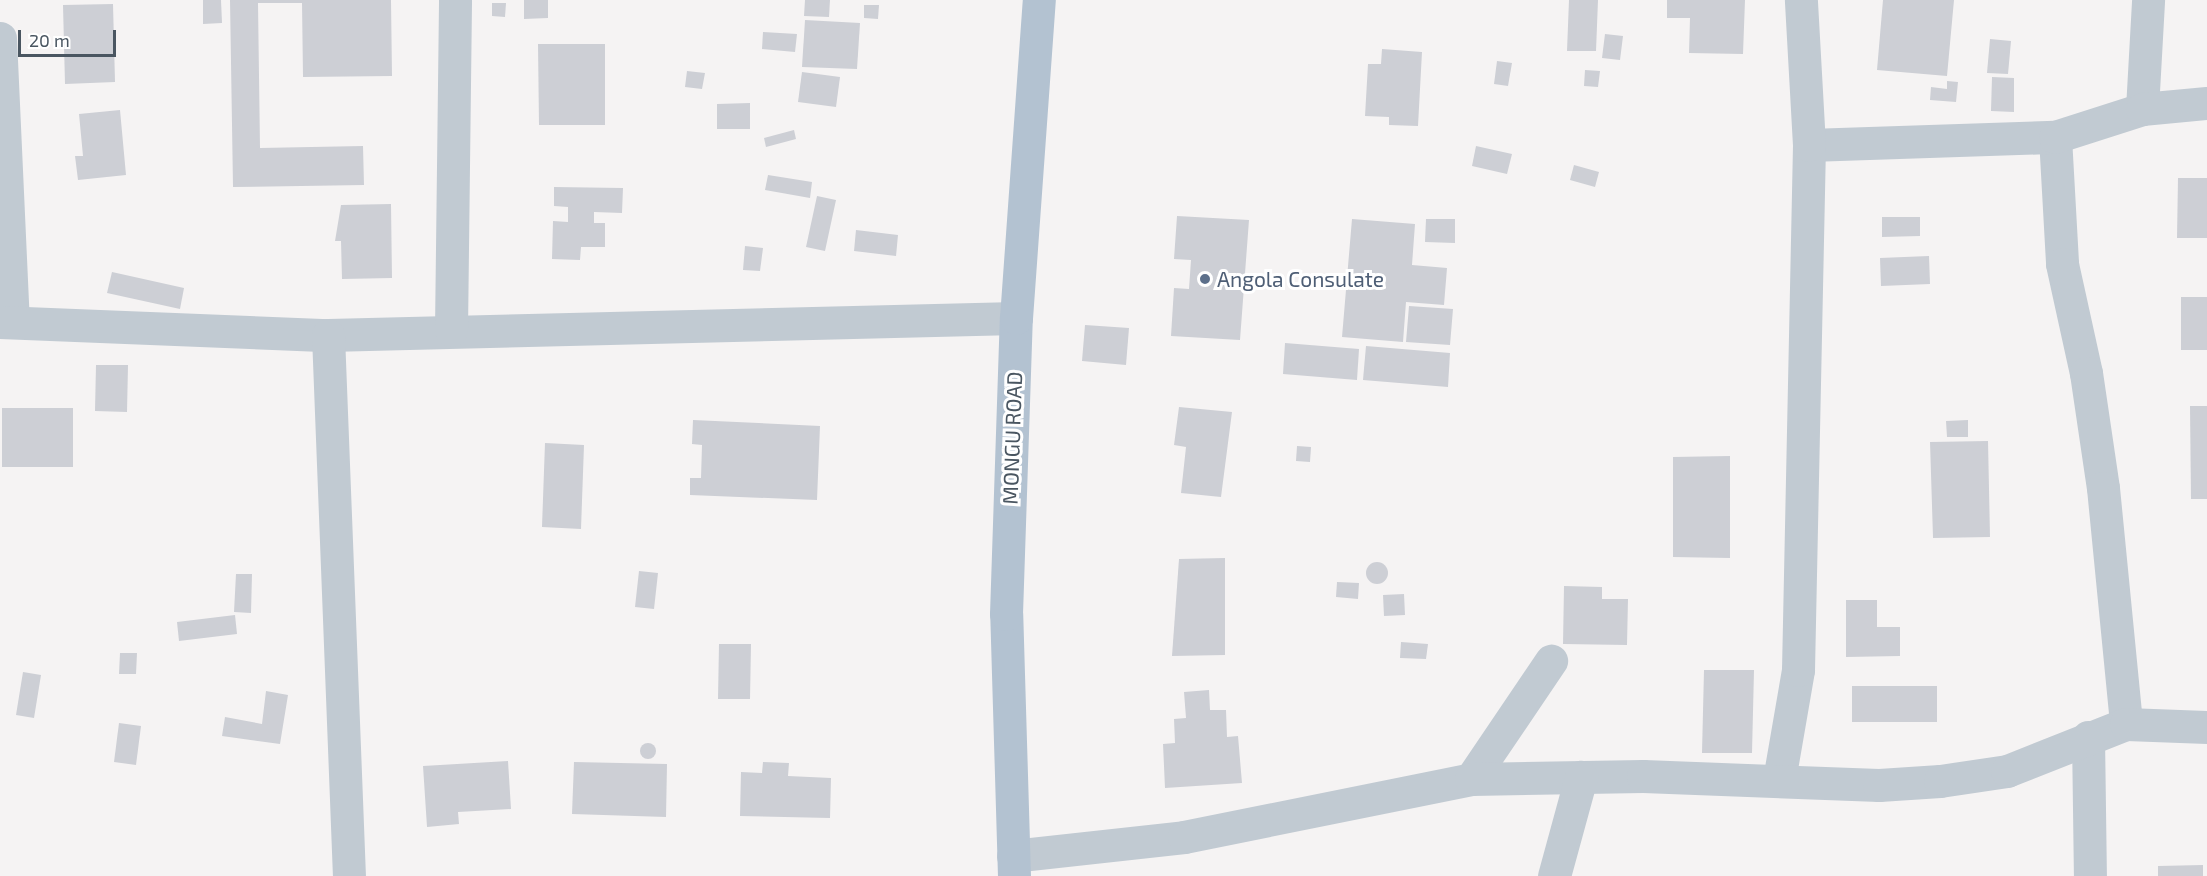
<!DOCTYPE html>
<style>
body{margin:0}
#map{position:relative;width:2207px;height:876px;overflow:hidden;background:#f5f3f3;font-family:"Exo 2",sans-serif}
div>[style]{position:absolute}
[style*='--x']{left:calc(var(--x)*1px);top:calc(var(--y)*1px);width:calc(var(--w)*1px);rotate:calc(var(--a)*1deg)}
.building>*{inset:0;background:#cdcfd5}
.round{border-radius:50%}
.minor>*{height:33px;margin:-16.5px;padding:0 16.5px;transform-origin:16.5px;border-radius:16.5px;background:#c1cad2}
.major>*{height:33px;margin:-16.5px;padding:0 16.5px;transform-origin:16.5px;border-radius:16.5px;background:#b3c2d1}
.dots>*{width:16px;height:16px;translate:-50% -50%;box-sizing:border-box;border:3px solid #fff;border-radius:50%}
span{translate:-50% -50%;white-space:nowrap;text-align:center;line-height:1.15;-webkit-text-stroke:6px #fff;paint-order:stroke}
.service-label{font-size:21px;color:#4e5e75}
.left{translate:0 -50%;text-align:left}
.street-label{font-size:21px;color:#4a5661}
.scale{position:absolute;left:18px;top:30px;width:98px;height:27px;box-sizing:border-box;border:3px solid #4a5661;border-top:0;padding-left:8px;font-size:18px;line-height:21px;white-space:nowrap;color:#4a5661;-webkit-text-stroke:4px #fff;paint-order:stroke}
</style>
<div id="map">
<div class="building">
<div style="clip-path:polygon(203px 0,221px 0,222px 23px,203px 24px)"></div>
<div style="clip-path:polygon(230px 0,391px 0,392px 76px,303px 77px,302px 3px,258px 3px,260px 148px,363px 146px,364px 185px,233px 187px)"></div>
<div style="clip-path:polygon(524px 0,548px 0,548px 18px,524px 19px)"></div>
<div style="clip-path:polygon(805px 0,830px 0,829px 17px,804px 16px)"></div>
<div style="clip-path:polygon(1569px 0,1598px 0,1596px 51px,1567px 51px)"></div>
<div style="clip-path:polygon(1667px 0,1745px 0,1743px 54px,1689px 53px,1690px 18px,1667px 18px)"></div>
<div style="clip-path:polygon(1883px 0,1954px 0,1947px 76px,1877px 70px)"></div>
<div style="clip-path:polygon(492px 3px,506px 3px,505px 17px,492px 16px)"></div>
<div style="clip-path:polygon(113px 4px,115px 82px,65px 84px,63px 5px)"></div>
<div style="clip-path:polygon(864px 5px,879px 5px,878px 19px,864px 18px)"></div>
<div style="clip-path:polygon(805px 20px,860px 23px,857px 69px,802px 67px)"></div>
<div style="clip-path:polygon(763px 32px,797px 34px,795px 52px,762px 49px)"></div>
<div style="clip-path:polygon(1605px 34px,1623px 36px,1620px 60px,1602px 58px)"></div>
<div style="clip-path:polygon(1990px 39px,2011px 41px,2008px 74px,1987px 73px)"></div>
<div style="clip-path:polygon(538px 44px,605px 44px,605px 125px,539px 125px)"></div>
<div style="clip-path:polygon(1382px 49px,1422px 52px,1418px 126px,1389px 125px,1389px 117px,1365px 116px,1368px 64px,1381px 64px)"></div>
<div style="clip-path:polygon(1497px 61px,1512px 63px,1508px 86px,1494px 84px)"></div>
<div style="clip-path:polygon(1585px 70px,1600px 71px,1598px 87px,1584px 86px)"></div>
<div style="clip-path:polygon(687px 71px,705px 73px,702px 89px,685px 87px)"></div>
<div style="clip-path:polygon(802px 72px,840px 77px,836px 107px,798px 102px)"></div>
<div style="clip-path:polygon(1992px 77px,2014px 78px,2014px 112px,1991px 111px)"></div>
<div style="clip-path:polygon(1947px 81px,1958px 82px,1956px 102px,1930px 100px,1931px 87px,1947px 89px)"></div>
<div style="clip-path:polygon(750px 103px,750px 129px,717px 129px,717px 104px)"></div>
<div style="clip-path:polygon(120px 110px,126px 175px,78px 180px,75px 156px,83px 156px,79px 114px)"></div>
<div style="clip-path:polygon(794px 130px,796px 139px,766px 147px,764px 138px)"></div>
<div style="clip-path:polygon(1476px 146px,1512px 154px,1507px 174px,1472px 166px)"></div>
<div style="clip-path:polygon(1574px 165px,1599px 172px,1595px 187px,1570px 180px)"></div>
<div style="clip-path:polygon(768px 175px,812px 182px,810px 198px,765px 190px)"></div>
<div style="clip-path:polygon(2178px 178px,2207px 178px,2207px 238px,2177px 238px)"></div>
<div style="clip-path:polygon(554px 187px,623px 188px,622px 213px,594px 212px,594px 223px,605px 223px,605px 247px,581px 247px,580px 260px,552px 259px,553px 221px,568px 222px,568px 207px,554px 206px)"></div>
<div style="clip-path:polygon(817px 196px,836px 200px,825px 251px,806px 247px)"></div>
<div style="clip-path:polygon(391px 204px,392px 278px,342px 279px,341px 241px,335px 241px,341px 205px)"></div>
<div style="clip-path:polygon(1177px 216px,1249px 220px,1240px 340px,1171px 336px,1174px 288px,1189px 289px,1191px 260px,1174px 259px)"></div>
<div style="clip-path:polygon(1882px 217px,1920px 217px,1920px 236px,1882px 237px)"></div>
<div style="clip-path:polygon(1352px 219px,1415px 224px,1412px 265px,1447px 268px,1444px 305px,1406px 302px,1403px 342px,1342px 337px)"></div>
<div style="clip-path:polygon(1426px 219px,1455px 219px,1455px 243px,1425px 242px)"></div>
<div style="clip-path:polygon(856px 230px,898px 235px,896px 256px,854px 251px)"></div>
<div style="clip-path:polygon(745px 246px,763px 248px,760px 271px,743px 270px)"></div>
<div style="clip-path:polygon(1929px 256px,1930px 284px,1881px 286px,1880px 258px)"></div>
<div style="clip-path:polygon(112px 272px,184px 288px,180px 309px,107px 293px)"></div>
<div style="clip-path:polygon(2181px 297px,2207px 297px,2207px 350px,2181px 350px)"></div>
<div style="clip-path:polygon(1409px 306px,1453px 309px,1450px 345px,1406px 342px)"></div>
<div style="clip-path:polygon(1085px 325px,1129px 328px,1126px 365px,1082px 361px)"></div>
<div style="clip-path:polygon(1285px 343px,1359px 349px,1357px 380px,1283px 374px)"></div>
<div style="clip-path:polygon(1366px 346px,1450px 353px,1448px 387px,1363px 380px)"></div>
<div style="clip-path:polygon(96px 365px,128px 365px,127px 412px,95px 411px)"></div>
<div style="clip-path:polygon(2190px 406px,2207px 406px,2207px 499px,2191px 499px)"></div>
<div style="clip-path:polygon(1179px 407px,1232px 412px,1221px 497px,1181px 493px,1186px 447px,1174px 445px)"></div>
<div style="clip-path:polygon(2px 408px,73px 408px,73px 467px,2px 467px)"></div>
<div style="clip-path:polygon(693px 420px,820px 426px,817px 500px,690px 495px,690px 478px,701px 478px,702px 445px,692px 444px)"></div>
<div style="clip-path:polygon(1968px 420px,1968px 437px,1947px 437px,1946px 421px)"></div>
<div style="clip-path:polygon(1988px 441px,1990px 537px,1933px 538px,1930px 442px)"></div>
<div style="clip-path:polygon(545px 443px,584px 445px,581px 529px,542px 527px)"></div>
<div style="clip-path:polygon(1297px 446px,1311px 447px,1310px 462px,1296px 461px)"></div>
<div style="clip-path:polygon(1730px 456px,1730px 558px,1673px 557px,1673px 457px)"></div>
<div style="clip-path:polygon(1225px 558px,1225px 655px,1172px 656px,1179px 559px)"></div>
<div class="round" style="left:1366px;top:562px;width:22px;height:22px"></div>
<div style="clip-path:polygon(639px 571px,658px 573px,654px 609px,635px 607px)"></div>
<div style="clip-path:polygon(236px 574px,252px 574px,251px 613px,234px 612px)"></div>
<div style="clip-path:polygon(1337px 582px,1359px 583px,1358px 599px,1336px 597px)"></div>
<div style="clip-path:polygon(1564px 586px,1602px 587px,1602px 599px,1628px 599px,1627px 645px,1563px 644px)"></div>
<div style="clip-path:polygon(1404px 594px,1405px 615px,1384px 616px,1383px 595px)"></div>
<div style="clip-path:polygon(1846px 600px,1877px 600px,1877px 627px,1900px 627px,1900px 656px,1846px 657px)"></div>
<div style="clip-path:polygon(235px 615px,237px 634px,179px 641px,177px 622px)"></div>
<div style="clip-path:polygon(1401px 642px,1428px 644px,1426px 659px,1400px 658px)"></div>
<div style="clip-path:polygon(719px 644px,751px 644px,750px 699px,718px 699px)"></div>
<div style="clip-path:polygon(120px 653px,137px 653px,136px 674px,119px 674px)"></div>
<div style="clip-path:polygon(1704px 670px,1754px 670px,1752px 753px,1702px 753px)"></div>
<div style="clip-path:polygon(23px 672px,41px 675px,34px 718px,16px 715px)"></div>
<div style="clip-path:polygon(1852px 686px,1937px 686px,1937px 722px,1852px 722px)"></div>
<div style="clip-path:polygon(1209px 690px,1210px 710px,1226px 710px,1227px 737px,1238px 736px,1242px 783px,1165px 788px,1163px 744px,1175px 743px,1174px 719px,1186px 718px,1184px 692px)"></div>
<div style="clip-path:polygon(266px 691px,288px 695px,280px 744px,222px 736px,225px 717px,262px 724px)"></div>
<div style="clip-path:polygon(119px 723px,141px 726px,136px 765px,114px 762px)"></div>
<div class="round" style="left:640px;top:743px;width:16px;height:16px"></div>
<div style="clip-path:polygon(508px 761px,511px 809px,458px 812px,459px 824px,427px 827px,423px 766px)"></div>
<div style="clip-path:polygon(574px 762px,667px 764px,666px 817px,572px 814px)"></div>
<div style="clip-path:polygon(763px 762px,789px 763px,788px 776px,831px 778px,830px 818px,740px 816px,741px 772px,762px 773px)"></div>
<div style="clip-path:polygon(2203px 865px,2203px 876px,2158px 876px,2158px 866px)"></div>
</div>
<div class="minor">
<div style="--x:0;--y:38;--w:283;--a:87.4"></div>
<div style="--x:2142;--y:109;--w:109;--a:-86.8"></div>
<div style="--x:2055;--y:137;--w:127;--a:86.8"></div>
<div style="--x:2062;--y:264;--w:112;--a:77.6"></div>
<div style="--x:2086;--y:373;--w:116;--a:81.6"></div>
<div style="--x:2103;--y:488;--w:237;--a:84.4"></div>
<div style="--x:1809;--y:145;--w:246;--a:-1.9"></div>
<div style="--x:2055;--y:137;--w:91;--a:-17.8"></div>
<div style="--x:2142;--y:109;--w:65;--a:-5.3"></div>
<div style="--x:0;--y:322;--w:328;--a:2.3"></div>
<div style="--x:328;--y:335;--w:688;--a:-1.42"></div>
<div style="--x:451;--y:330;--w:330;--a:-89.3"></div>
<div style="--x:328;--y:335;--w:541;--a:87.78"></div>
<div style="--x:2088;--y:737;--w:139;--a:89.2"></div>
<div style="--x:1471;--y:779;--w:143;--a:-55.9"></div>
<div style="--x:1779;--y:780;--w:112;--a:-80.2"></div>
<div style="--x:1798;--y:670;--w:525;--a:-88.8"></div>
<div style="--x:1809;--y:145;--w:145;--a:-93.2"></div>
<div style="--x:1013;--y:856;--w:172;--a:-6.3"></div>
<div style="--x:1184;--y:837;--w:293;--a:-11.4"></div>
<div style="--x:1471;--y:779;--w:172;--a:-1"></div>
<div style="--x:1643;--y:776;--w:236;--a:2.2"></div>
<div style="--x:1879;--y:785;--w:61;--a:-3.8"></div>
<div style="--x:1940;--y:781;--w:68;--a:-8.5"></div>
<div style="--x:2007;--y:771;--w:128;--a:-21.6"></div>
<div style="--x:2126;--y:724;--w:81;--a:2.1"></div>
<div style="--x:1554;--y:876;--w:103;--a:-74.7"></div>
</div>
<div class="major">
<div style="--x:1014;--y:876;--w:262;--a:-91.7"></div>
<div style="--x:1006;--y:614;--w:296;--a:-88.1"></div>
<div style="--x:1016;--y:318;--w:319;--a:-85.9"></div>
</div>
<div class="dots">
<div style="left:1205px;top:279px;background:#5c6f8a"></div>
</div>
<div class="service-label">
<span class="left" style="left:1217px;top:279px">Angola Consulate</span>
</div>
<div class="street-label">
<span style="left:1012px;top:438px;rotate:-88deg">MONGU ROAD</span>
</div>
<div class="scale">20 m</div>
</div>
